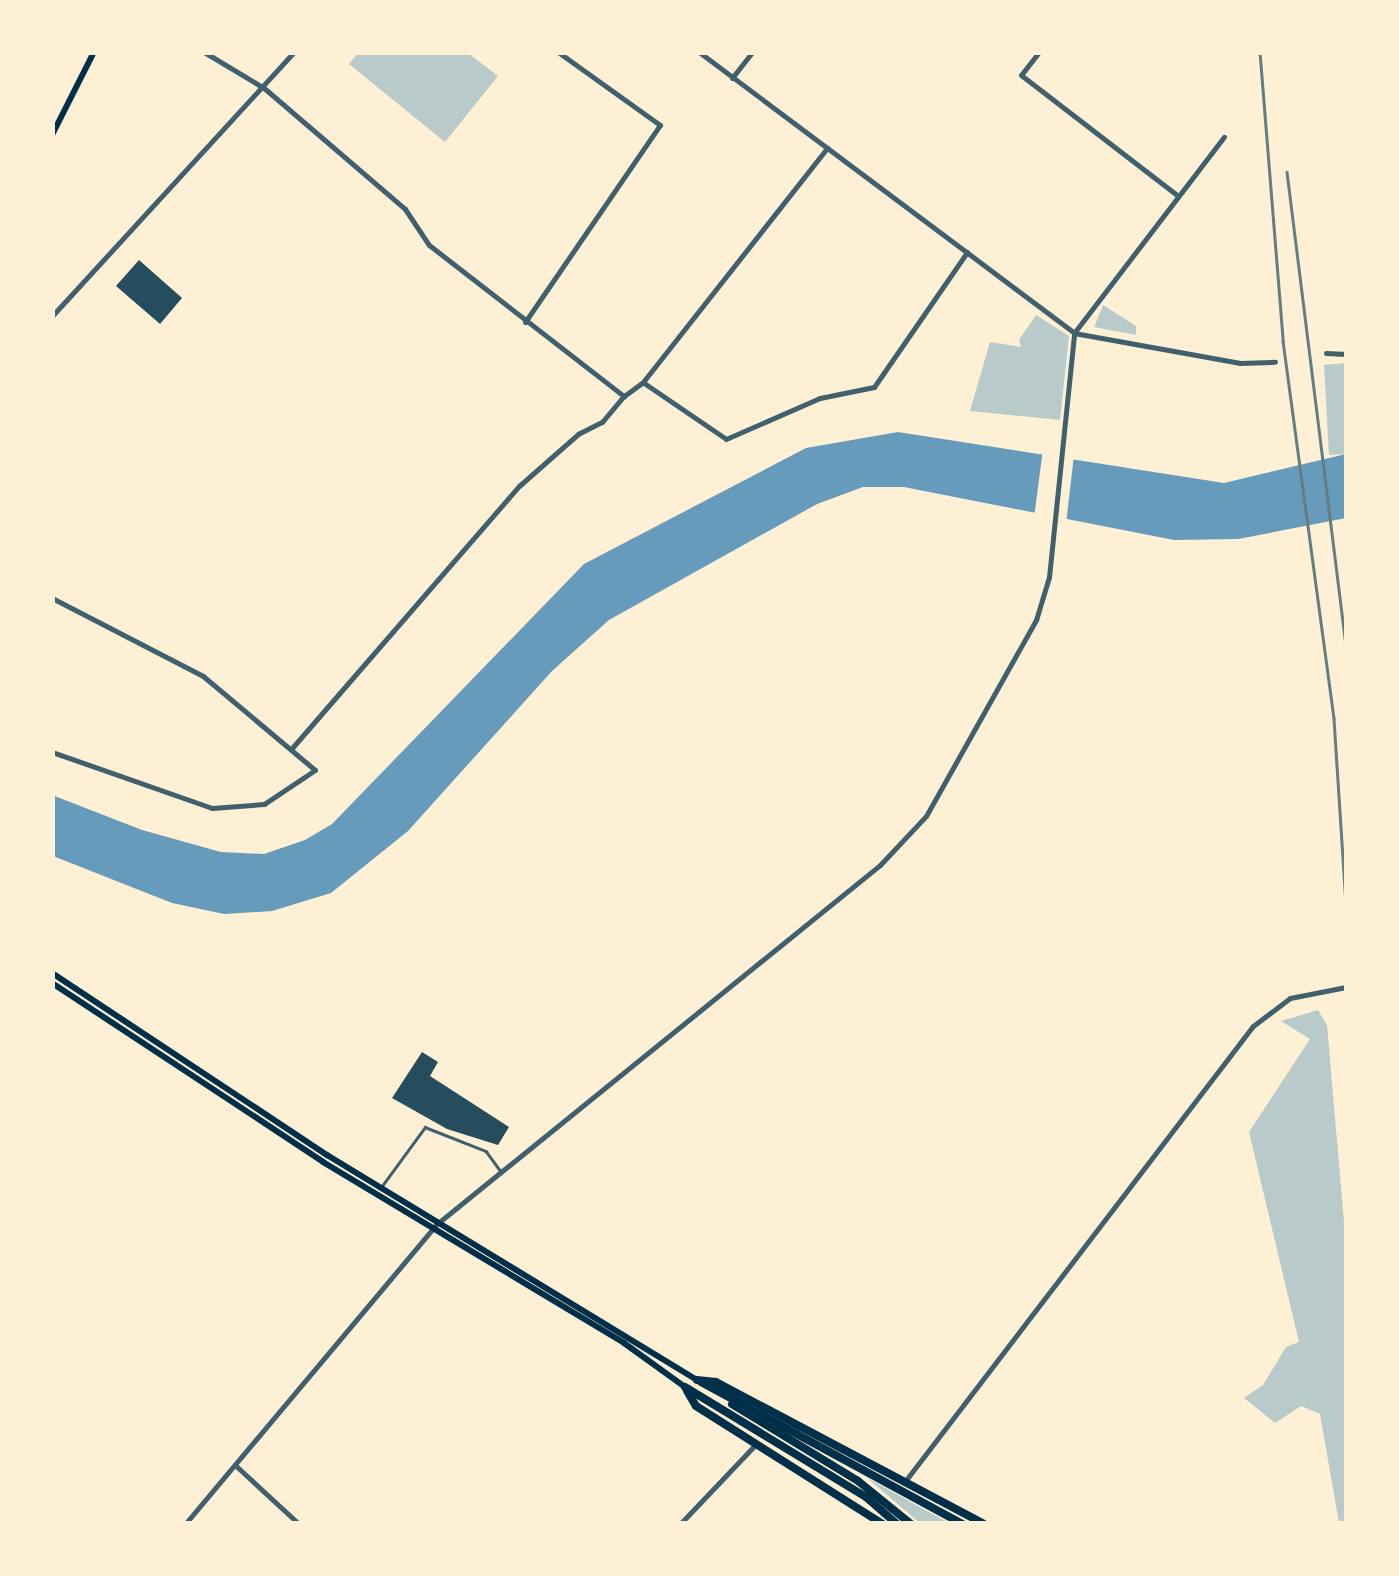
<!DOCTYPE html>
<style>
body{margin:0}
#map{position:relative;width:1399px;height:1576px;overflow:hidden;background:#fdf0d5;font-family:Mulish,sans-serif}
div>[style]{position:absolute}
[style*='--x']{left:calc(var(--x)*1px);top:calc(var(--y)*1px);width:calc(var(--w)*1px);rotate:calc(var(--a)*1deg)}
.green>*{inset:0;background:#b9caca}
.water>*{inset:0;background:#669bbc}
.pier>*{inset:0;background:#fdf0d5}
.building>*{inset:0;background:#264d5e}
.service>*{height:2.5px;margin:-1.25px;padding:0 1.25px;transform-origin:1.25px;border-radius:1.25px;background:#3f606c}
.minor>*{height:5px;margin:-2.5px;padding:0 2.5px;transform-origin:2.5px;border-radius:2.5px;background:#3f606c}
.tertiary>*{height:5px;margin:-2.5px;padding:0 2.5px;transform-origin:2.5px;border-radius:2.5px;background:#3f606c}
.secondary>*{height:6px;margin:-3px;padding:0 3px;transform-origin:3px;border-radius:3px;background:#003049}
.primary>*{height:8px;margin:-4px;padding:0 4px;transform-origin:4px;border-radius:4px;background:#003049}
.rail>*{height:2.5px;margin:-1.25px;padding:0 1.25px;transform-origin:1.25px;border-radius:1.25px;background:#657d81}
span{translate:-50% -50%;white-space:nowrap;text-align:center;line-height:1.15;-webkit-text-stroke:8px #fdf0d5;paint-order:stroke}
.frame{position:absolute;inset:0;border:55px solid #fdf0d5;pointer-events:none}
</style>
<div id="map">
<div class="green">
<div style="clip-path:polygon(358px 53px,468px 53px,498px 76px,445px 142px,349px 64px)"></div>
<div style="clip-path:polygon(1103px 305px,1136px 326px,1136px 335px,1094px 327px)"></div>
<div style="clip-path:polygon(1036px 315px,1069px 336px,1060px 420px,970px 411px,990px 342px,1021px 347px,1019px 340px)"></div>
<div style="clip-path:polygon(1346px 363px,1346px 454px,1329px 455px,1324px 365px)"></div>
<div style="clip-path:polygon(1318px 1010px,1327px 1025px,1346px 1245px,1346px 1523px,1339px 1523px,1320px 1414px,1301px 1406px,1275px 1423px,1244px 1398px,1263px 1385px,1286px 1347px,1299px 1342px,1249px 1132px,1310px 1039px,1281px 1021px)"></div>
<div style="clip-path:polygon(866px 1477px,925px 1510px,949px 1523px,920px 1523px)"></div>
</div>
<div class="water">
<div style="clip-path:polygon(898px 432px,1224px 483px,1346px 454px,1346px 518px,1238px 539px,1174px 540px,904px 487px,863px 487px,817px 504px,609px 620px,552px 671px,408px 831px,331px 893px,272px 911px,224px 914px,172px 903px,53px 856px,52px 795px,142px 830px,221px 852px,264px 854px,305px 840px,332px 824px,584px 564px,806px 448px)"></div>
</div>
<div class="pier">
<div style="clip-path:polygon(1043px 449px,1074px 455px,1066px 524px,1034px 518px)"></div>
</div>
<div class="building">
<div style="clip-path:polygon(139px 260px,182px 298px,160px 324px,116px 286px)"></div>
<div style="clip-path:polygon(422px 1052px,438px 1062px,430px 1076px,509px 1127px,498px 1145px,447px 1129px,392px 1098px)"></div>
</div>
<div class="service">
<div style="--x:382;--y:1186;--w:73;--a:-53.9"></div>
<div style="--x:425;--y:1127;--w:66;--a:21.5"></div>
<div style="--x:486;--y:1151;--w:24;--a:54"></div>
</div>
<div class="minor">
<div style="--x:204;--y:52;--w:70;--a:31"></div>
<div style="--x:264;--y:88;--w:186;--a:40.6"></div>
<div style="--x:405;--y:209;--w:43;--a:56.3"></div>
<div style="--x:429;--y:245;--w:247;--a:37.8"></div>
<div style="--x:624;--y:396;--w:24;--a:-36"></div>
<div style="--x:643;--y:382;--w:298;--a:-51.8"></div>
<div style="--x:1039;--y:52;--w:29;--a:128"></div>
<div style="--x:1021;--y:75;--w:198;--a:37.6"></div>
<div style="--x:732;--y:78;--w:33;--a:-52"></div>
<div style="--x:52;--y:316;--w:358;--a:-47.5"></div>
<div style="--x:525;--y:322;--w:239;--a:-55.6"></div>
<div style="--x:660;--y:125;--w:125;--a:-144.4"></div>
<div style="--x:1074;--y:333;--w:247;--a:-52.6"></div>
<div style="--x:644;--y:383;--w:99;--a:34.3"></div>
<div style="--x:726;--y:439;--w:103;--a:-23.6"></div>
<div style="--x:820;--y:398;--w:55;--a:-11.5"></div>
<div style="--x:874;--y:387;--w:164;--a:-55.4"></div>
<div style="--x:52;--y:598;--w:170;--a:27.3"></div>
<div style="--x:203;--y:676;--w:146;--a:40"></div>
<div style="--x:315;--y:770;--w:61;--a:146.3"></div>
<div style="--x:264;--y:804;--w:52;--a:175.6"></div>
<div style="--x:212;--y:808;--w:170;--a:-160.7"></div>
<div style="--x:292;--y:748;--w:347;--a:-49.1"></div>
<div style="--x:519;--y:486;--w:79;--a:-41.4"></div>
<div style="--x:578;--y:434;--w:27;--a:-27"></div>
<div style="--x:602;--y:422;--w:34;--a:-50"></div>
<div style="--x:235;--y:1465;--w:87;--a:42.7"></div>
</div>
<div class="tertiary">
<div style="--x:699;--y:52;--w:469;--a:36.8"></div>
<div style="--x:1074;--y:333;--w:169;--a:10.2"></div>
<div style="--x:1240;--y:363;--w:35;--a:-2"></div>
<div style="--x:1326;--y:353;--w:20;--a:3"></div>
<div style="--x:906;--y:1480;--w:571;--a:-52.61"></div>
<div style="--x:1253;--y:1026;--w:46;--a:-37.1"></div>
<div style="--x:1290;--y:998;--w:57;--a:-11.1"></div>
<div style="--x:185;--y:1524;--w:393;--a:-50"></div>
<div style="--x:438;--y:1223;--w:569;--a:-39.01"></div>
<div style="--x:880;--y:865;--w:67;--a:-46.8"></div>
<div style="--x:926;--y:816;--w:225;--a:-60.7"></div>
<div style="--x:1036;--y:620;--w:45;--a:-73.2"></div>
<div style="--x:1049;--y:577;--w:245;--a:-84.1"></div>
<div style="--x:680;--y:1524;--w:110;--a:-46.5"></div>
</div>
<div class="secondary">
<div style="--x:52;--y:135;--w:93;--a:-63.2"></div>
<div style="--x:52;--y:973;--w:330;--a:33.5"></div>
<div style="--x:327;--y:1155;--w:433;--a:31.3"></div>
<div style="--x:52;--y:983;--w:325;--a:33.4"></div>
<div style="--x:323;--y:1162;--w:351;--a:31"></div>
<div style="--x:624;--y:1343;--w:75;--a:35.8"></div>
</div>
<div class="primary">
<div style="--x:697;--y:1380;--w:19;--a:6"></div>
<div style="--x:716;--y:1382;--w:303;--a:27.9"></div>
<div style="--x:701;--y:1382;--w:298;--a:28.5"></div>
<div style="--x:685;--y:1387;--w:212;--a:31.3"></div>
<div style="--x:866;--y:1497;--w:41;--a:41.1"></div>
<div style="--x:687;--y:1391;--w:17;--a:59"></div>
<div style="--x:696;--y:1406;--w:221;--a:32.3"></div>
<div style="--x:732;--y:1404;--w:148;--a:31.4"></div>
<div style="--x:858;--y:1481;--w:68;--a:39.1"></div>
</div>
<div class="rail">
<div style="--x:1260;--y:52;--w:290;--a:85.4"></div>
<div style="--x:1283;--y:341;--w:381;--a:82.3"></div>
<div style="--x:1334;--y:719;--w:188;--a:86.3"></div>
<div style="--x:1287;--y:172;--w:475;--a:82.9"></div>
</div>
<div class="frame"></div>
</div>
